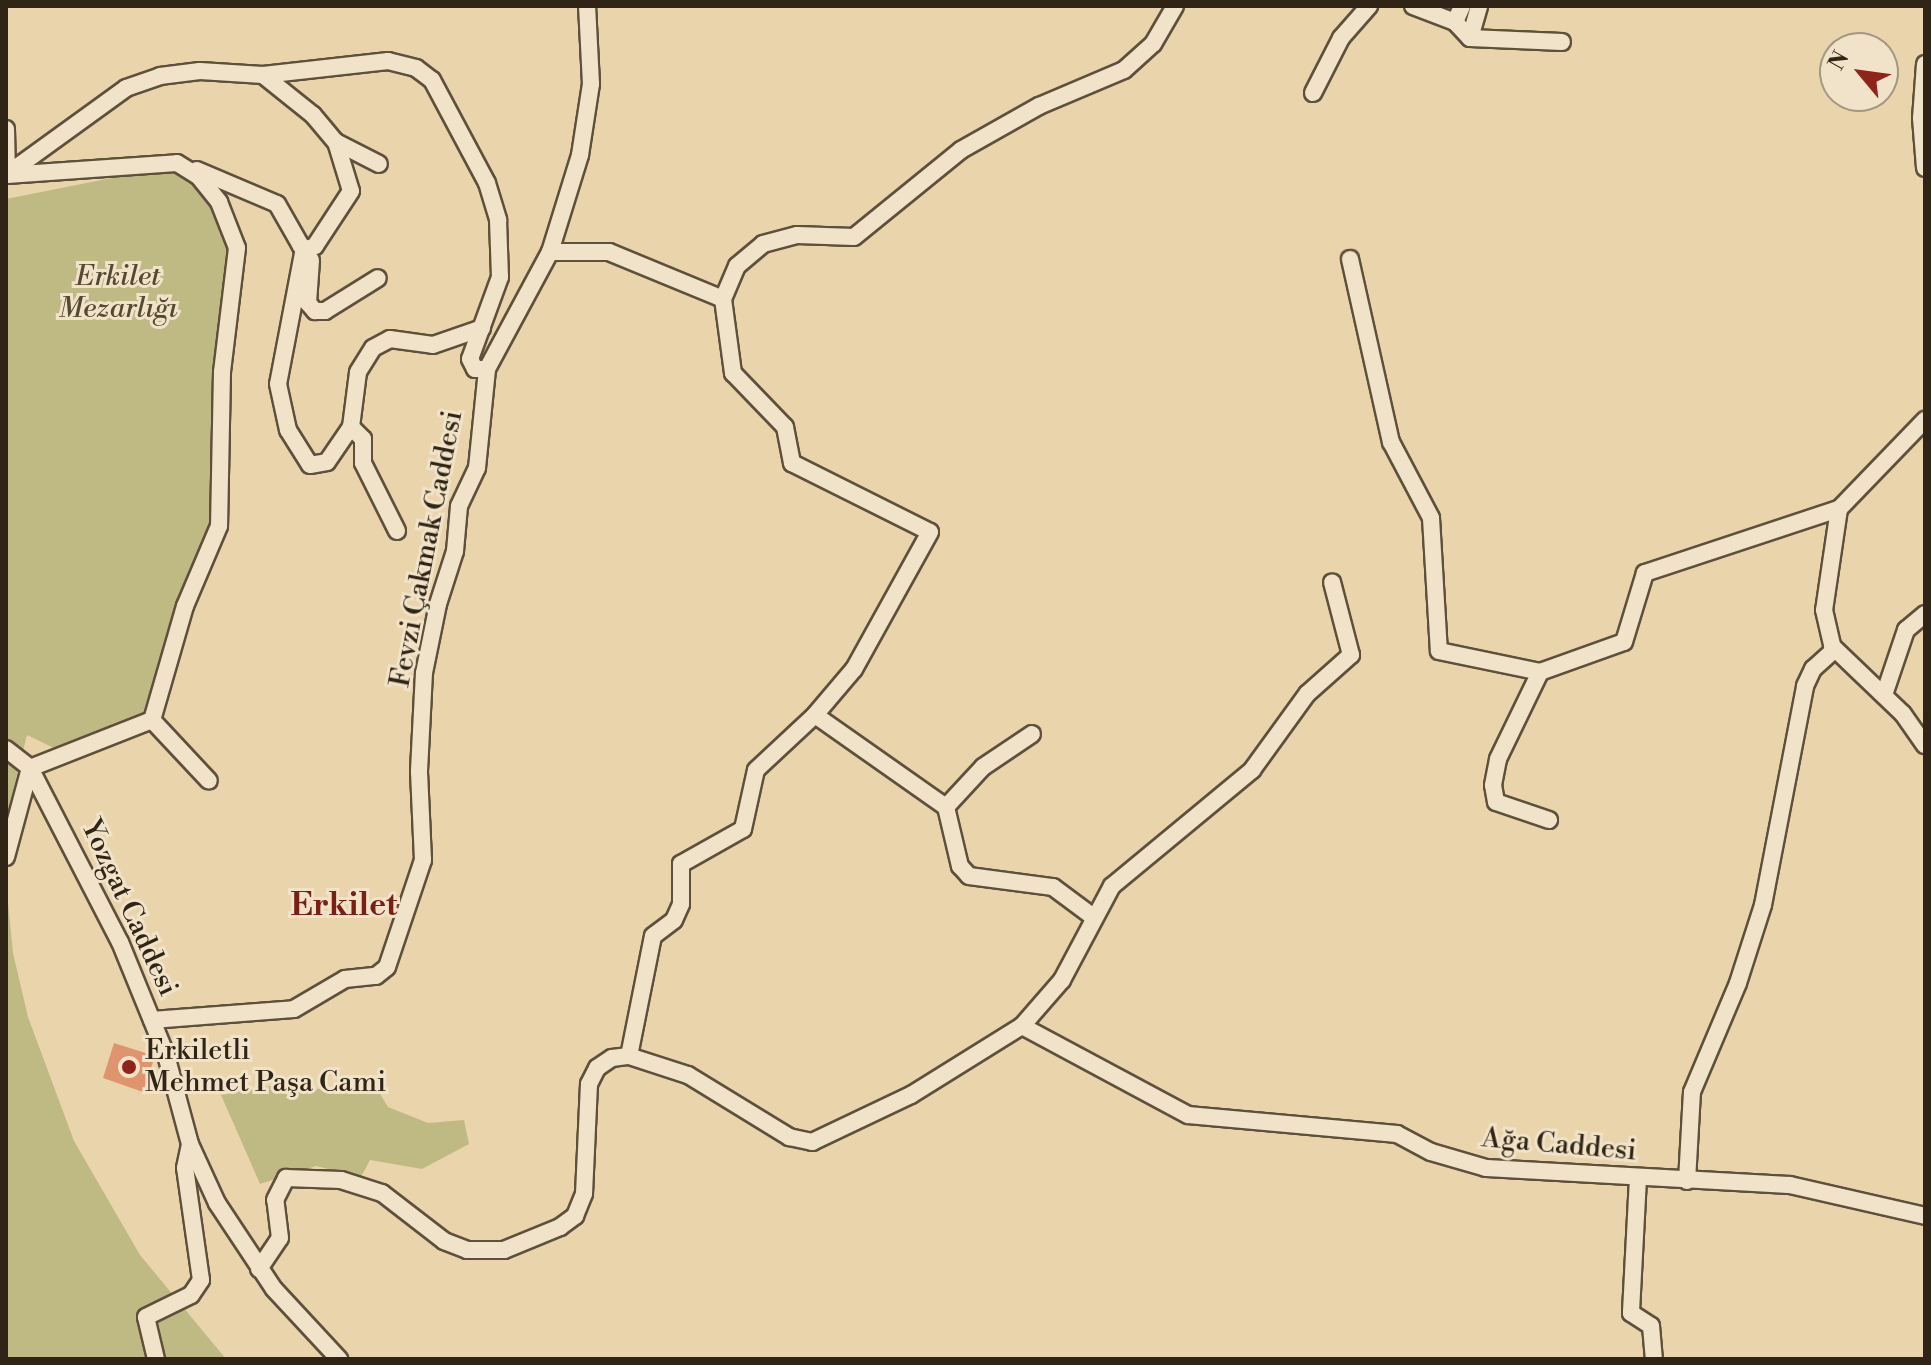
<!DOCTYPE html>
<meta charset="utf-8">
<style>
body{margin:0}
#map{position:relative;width:1931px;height:1365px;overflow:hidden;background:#ead4ac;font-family:"Libre Bodoni",serif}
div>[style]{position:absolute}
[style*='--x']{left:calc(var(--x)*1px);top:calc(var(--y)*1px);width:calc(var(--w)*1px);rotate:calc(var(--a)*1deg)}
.green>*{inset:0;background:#bfba84}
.building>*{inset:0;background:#df946e}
.roads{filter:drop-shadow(2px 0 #5e503c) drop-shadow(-2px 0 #5e503c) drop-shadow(0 2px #5e503c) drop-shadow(0 -2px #5e503c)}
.minor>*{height:16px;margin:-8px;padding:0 8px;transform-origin:8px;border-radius:8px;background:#f1e3c9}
.dots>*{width:22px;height:22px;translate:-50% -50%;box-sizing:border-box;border:4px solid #f1e3c9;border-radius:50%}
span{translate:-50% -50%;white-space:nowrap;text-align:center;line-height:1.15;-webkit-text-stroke:6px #f1e3c9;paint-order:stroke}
.park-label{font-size:28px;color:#544a32;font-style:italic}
.street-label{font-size:28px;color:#302416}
.poi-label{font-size:28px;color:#302416}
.left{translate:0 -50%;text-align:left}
.quarter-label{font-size:32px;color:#7a1f14;font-weight:700}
.frame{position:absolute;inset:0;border:8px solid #302416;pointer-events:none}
.north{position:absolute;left:1819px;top:32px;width:80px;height:80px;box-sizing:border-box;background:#f1e3c9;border:2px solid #a49781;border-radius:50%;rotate:299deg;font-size:22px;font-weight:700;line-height:32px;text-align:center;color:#302416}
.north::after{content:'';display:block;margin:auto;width:28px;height:36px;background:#8f2418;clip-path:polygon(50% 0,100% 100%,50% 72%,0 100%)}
</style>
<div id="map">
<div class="green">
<div style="clip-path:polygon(152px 170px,203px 179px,236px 226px,222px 512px,145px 719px,54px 748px,27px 735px,10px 803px,6px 857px,6px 199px)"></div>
<div style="clip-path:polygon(6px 882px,13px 953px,28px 1017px,74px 1141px,140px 1255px,226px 1359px,6px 1359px)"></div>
<div style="clip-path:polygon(370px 1077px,388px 1107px,428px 1123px,464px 1120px,469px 1144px,422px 1169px,370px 1160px,361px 1177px,316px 1166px,260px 1184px,221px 1095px,282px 1084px,343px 1092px)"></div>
</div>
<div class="building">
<div style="clip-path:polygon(114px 1043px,155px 1056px,143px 1092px,103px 1078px)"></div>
</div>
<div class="roads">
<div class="minor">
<div style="--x:1413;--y:6;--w:45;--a:20.9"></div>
<div style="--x:1455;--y:22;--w:17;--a:-66"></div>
<div style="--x:1455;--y:22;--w:22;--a:47"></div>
<div style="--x:1470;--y:38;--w:92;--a:2.5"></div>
<div style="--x:1470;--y:38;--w:33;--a:-74"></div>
<div style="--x:1925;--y:64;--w:54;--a:94.2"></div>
<div style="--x:1921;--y:118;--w:50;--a:85.4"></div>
<div style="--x:263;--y:75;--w:126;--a:-6.4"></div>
<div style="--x:388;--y:61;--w:29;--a:14"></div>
<div style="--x:416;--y:68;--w:20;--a:37"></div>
<div style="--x:432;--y:80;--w:117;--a:61.9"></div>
<div style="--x:487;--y:183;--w:39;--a:73"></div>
<div style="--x:498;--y:220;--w:57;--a:88"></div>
<div style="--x:500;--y:277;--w:87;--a:110.1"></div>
<div style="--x:470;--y:359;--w:11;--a:63"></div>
<div style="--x:475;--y:369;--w:12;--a:0"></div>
<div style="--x:1313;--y:93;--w:62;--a:-63"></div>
<div style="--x:1341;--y:38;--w:43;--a:-48.8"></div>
<div style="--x:6;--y:129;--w:46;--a:88.8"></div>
<div style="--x:336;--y:142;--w:48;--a:27.1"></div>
<div style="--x:6;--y:175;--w:148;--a:-35.9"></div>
<div style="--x:126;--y:88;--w:36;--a:-19"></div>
<div style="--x:160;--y:76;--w:40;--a:-7.1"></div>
<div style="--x:200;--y:71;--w:63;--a:3.6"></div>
<div style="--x:263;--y:75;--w:64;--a:38.7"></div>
<div style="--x:313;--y:115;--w:35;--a:50"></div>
<div style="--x:336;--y:142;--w:51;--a:73"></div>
<div style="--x:351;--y:191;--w:66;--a:123.2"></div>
<div style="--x:315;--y:246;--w:8;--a:157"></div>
<div style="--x:308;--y:249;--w:8;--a:-157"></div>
<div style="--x:301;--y:246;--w:48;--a:-119.7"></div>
<div style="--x:277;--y:204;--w:87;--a:-157"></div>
<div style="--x:7;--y:175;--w:170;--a:-4"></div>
<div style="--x:177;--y:163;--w:26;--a:32"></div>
<div style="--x:199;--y:177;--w:32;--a:51"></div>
<div style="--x:219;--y:202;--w:49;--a:68.6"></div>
<div style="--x:237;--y:248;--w:125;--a:96.9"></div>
<div style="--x:222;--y:372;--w:154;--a:91.1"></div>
<div style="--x:219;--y:526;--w:87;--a:113"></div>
<div style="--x:185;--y:606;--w:119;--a:106.1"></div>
<div style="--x:152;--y:720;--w:131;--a:158.5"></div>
<div style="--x:304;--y:248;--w:138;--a:100.8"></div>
<div style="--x:278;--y:384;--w:47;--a:77.7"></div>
<div style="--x:288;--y:430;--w:41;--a:57.8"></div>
<div style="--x:310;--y:465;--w:17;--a:-10"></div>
<div style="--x:327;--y:462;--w:42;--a:-55.6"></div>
<div style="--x:351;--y:427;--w:55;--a:-82.7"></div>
<div style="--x:358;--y:372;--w:28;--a:-58"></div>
<div style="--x:373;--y:348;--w:19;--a:-28"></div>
<div style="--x:390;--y:339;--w:43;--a:7.9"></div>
<div style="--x:433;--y:345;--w:52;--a:-19.1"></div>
<div style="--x:550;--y:252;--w:59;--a:0"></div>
<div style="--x:609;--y:252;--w:123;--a:22.4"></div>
<div style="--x:723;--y:299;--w:75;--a:82.3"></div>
<div style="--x:733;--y:373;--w:75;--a:46.1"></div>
<div style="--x:785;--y:427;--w:37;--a:79"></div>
<div style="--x:792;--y:463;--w:154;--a:26.6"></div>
<div style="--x:930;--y:532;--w:157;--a:119"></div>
<div style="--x:854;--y:669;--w:60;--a:130.3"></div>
<div style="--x:815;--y:715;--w:160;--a:35.1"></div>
<div style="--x:946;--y:807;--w:61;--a:76.7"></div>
<div style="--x:960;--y:866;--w:13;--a:48"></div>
<div style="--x:969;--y:876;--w:85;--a:7.5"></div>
<div style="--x:1053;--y:887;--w:49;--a:36.6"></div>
<div style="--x:1350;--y:259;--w:188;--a:77.4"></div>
<div style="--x:1391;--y:442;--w:86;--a:62.2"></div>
<div style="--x:1431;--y:518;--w:133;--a:86.6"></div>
<div style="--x:1439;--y:651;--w:103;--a:11.7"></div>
<div style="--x:311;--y:260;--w:43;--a:94"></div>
<div style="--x:308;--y:303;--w:11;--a:49"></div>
<div style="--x:315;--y:311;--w:10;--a:0"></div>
<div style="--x:325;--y:311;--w:62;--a:-31.9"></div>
<div style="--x:723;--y:299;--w:36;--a:-67"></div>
<div style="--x:737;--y:266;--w:34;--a:-40"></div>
<div style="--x:763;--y:244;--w:35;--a:-15"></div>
<div style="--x:797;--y:235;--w:57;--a:2"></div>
<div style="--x:854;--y:237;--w:138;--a:-39.1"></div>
<div style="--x:961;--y:150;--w:90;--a:-29.4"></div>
<div style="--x:1039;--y:106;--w:92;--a:-23"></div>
<div style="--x:1124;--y:70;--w:39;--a:-42"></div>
<div style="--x:1153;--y:44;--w:44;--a:-59.9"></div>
<div style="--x:351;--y:427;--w:17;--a:45"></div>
<div style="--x:363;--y:439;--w:24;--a:90"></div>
<div style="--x:363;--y:463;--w:76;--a:63.4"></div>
<div style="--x:1839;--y:509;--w:102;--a:98.4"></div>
<div style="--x:1824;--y:610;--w:37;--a:77"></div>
<div style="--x:1832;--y:646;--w:98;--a:43.8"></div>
<div style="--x:1903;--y:714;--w:38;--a:55"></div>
<div style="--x:1884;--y:695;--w:69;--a:-71.3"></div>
<div style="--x:1906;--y:630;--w:25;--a:-40"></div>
<div style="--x:152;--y:720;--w:83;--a:46.9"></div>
<div style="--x:6;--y:749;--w:31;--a:38"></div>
<div style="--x:30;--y:768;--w:196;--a:62.7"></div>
<div style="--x:120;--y:942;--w:122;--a:67.8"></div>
<div style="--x:166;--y:1055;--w:92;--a:74.9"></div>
<div style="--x:190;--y:1144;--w:65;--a:65.4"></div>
<div style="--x:217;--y:1203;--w:103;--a:56.5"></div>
<div style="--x:274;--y:1289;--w:96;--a:47.1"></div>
<div style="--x:946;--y:807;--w:54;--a:-47.2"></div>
<div style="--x:983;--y:767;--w:59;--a:-34"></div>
<div style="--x:1549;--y:820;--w:56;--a:-161.2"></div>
<div style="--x:1496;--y:802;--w:17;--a:-100"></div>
<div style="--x:1493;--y:785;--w:26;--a:-79"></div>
<div style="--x:1498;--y:759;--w:97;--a:-64.2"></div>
<div style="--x:1540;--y:672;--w:89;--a:-19.7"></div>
<div style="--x:1624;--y:642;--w:72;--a:-73.1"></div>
<div style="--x:1645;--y:573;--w:204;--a:-18.3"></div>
<div style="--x:1839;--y:509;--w:124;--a:-46"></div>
<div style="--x:6;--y:857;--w:92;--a:-74.9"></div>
<div style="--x:152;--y:1020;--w:142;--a:-4.4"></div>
<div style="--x:294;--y:1009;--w:59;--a:-30.5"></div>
<div style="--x:345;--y:979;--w:31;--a:-6"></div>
<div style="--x:376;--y:976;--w:14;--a:-39"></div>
<div style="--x:387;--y:967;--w:113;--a:-71.4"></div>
<div style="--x:423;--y:860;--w:89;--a:-92.6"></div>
<div style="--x:419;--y:771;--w:98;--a:-87.1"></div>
<div style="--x:424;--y:673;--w:70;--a:-78.5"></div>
<div style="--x:438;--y:604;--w:56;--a:-72.2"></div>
<div style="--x:455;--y:551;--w:45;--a:-84.9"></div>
<div style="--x:459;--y:506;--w:42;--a:-64.7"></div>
<div style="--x:477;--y:468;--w:100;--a:-84.2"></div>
<div style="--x:487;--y:369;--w:133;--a:-61.7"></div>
<div style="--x:550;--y:252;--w:102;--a:-72.8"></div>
<div style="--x:580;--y:155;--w:72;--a:-81.2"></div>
<div style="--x:591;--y:84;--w:78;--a:-92.9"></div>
<div style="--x:1022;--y:1026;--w:188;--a:28.2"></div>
<div style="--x:1188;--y:1115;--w:210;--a:5.2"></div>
<div style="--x:1397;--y:1134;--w:38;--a:28"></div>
<div style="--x:1431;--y:1152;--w:57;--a:16.2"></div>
<div style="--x:1486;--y:1168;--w:304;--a:3.2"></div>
<div style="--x:1790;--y:1185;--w:139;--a:12.9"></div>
<div style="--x:629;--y:1056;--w:122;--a:-78.7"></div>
<div style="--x:653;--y:936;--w:26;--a:-37"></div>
<div style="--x:674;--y:920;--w:17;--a:-66"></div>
<div style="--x:681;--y:904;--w:40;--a:-90"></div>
<div style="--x:681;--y:864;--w:71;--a:-29.4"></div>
<div style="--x:743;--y:829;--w:60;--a:-77.6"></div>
<div style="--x:756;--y:770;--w:81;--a:-43"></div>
<div style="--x:1638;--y:1178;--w:135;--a:93"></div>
<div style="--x:1631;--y:1313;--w:24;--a:33"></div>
<div style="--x:1651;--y:1326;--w:33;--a:85"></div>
<div style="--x:1687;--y:1181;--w:89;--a:-86.8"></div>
<div style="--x:1692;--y:1092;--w:118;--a:-67.1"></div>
<div style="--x:1738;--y:983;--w:82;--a:-72.2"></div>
<div style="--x:1763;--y:905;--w:223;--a:-79.1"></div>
<div style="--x:1805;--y:686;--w:19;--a:-65"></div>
<div style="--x:1813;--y:669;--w:28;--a:-42"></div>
<div style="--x:259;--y:1269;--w:37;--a:-56"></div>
<div style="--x:280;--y:1238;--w:38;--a:-97"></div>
<div style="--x:275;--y:1200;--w:25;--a:-63"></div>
<div style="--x:286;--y:1178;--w:55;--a:2.1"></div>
<div style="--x:341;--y:1180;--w:43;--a:17.6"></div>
<div style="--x:382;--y:1193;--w:78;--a:37.7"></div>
<div style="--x:444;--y:1241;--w:25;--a:21"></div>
<div style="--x:467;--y:1250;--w:37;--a:0"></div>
<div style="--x:504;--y:1250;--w:61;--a:-22.3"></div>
<div style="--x:560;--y:1227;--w:19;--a:-36"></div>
<div style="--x:575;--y:1216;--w:24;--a:-68"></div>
<div style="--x:584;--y:1194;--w:110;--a:-87.4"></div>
<div style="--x:589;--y:1084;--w:18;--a:-63"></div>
<div style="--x:597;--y:1068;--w:18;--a:-34"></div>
<div style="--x:612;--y:1058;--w:17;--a:-7"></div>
<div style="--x:629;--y:1056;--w:62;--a:17.9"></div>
<div style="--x:688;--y:1075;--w:119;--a:31.5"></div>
<div style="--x:789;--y:1137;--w:24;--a:12"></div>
<div style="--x:812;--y:1142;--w:110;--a:-25.4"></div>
<div style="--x:911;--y:1095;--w:131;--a:-31.9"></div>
<div style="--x:1022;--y:1026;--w:61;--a:-49"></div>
<div style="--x:1062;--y:980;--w:106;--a:-62"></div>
<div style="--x:1112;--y:886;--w:182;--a:-39.6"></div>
<div style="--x:1252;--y:770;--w:94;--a:-54.1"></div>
<div style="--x:1307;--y:694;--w:59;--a:-41.6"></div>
<div style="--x:1351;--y:655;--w:75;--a:-104.6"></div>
<div style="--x:156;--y:1359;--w:43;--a:-103.4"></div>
<div style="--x:146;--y:1317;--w:50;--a:-26.1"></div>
<div style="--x:191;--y:1295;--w:18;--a:-56"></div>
<div style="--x:201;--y:1280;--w:113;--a:-98.1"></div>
<div style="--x:185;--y:1168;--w:24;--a:-78"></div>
</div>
</div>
<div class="dots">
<div style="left:129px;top:1067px;background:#8f2418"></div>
</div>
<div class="park-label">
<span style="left:118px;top:293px">Erkilet<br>Mezarlığı</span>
</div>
<div class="street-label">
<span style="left:427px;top:549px;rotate:-79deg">Fevzi Çakmak Caddesi</span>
<span style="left:129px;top:908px;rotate:65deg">Yozgat Caddesi</span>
<span style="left:1559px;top:1145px;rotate:5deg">Ağa Caddesi</span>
</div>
<div class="poi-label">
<span class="left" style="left:145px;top:1067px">Erkiletli<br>Mehmet Paşa Cami</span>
</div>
<div class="quarter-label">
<span style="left:344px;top:905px">Erkilet</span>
</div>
<div class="frame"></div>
<div class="north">N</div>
</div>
